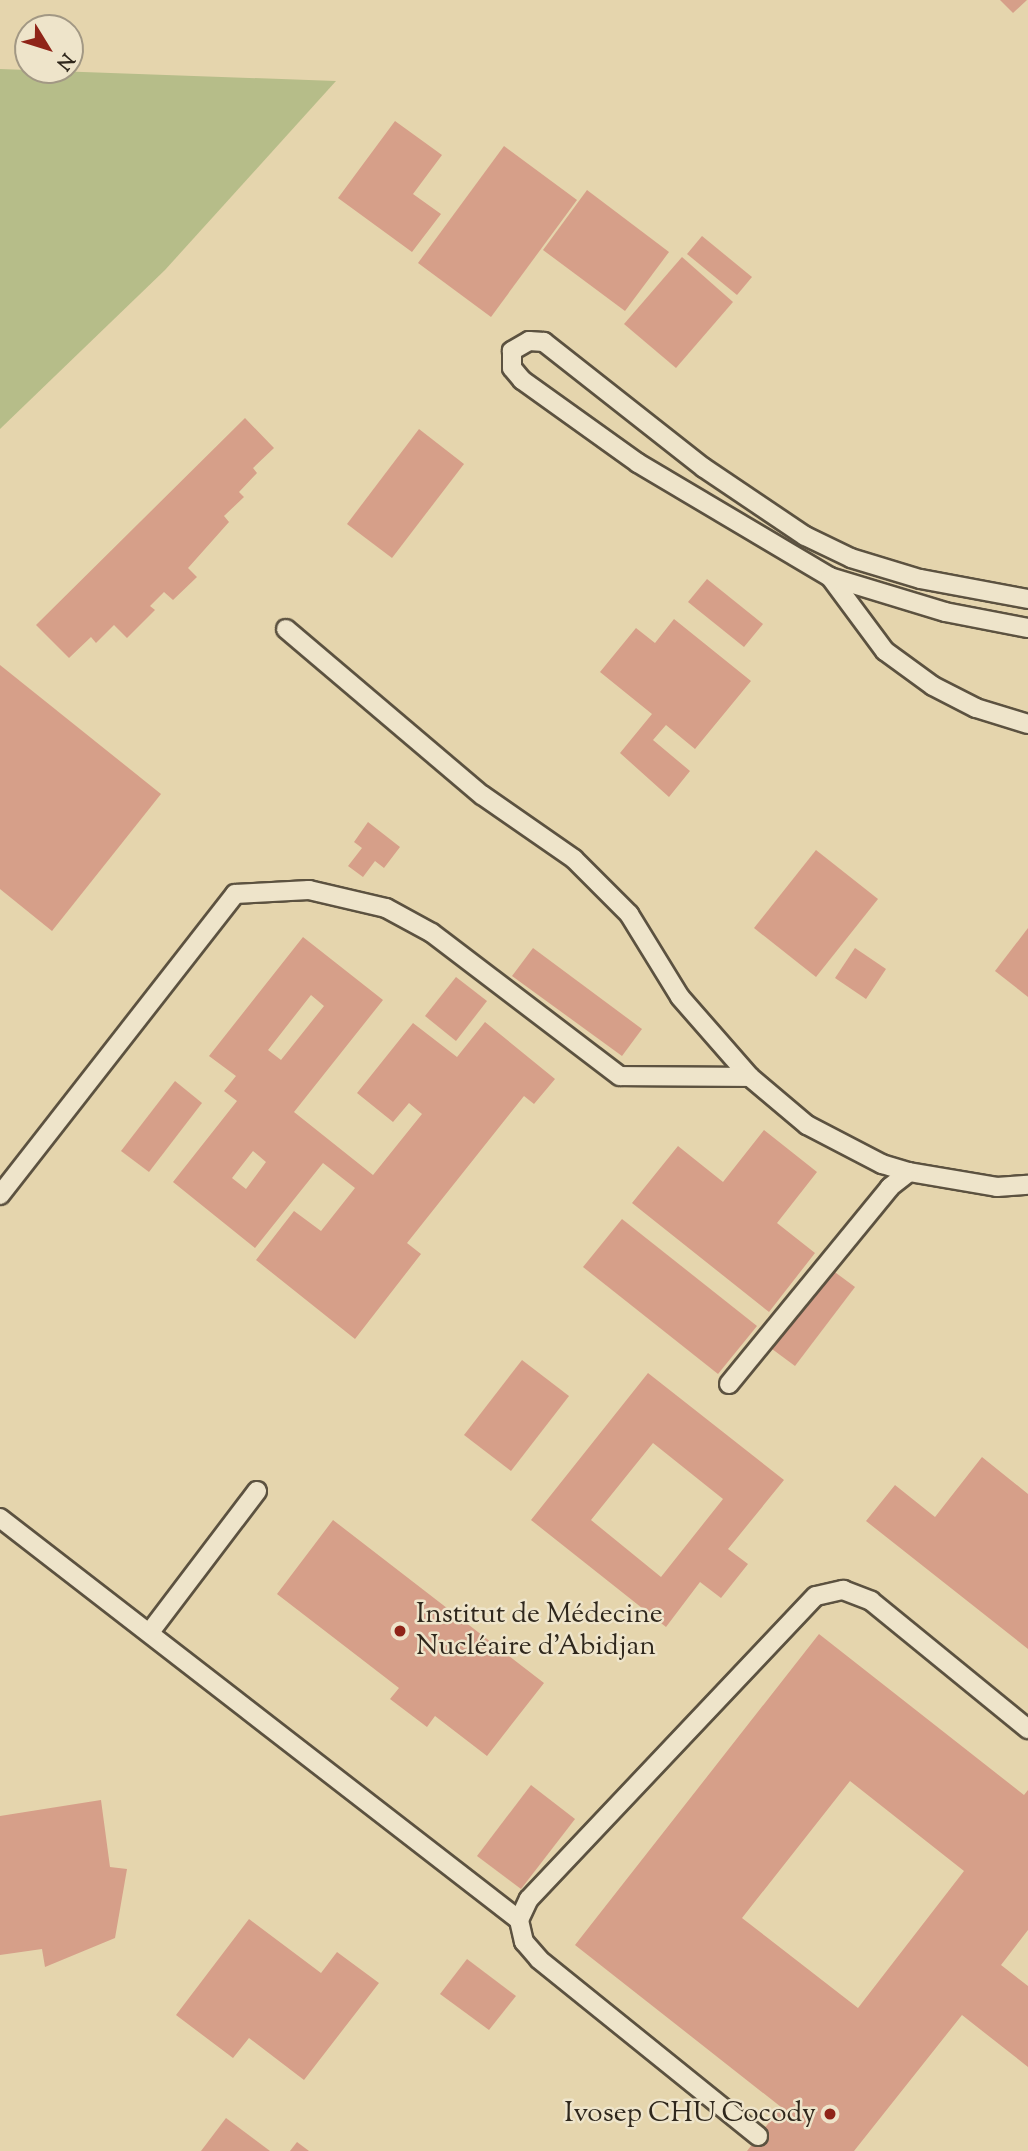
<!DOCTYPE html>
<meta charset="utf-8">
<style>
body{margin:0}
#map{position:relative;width:1028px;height:2151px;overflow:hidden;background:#e5d5ad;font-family:"Sorts Mill Goudy",serif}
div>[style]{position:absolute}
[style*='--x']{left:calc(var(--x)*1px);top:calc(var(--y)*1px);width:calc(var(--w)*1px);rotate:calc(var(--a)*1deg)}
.green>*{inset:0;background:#b6bd89}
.building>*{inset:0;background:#d69f89}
.roads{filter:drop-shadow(2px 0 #5c5240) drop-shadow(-2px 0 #5c5240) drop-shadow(0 2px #5c5240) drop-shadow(0 -2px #5c5240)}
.service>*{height:18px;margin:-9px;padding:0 9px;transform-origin:9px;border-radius:9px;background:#eee4ca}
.dots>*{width:19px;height:19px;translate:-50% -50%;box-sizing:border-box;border:4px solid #eee4ca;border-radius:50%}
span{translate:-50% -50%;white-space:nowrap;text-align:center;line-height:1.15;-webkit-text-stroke:5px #eee4ca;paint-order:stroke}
.poi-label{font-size:28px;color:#2f271c}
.left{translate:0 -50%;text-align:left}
.right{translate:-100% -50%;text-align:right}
.north{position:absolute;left:14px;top:14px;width:70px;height:70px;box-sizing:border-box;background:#eee4ca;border:2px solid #a29884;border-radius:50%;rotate:128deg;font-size:19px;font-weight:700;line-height:28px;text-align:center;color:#2f271c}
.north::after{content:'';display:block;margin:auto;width:24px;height:32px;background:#8f2418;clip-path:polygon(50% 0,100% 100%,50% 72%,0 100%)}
</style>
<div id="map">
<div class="green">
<div style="clip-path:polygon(0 69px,336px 81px,165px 270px,0 429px)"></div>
</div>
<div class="building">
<div style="clip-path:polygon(1000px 0,1027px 0,1013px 13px)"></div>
<div style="clip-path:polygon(395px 121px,442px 155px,413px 194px,441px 214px,412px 252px,338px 198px)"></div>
<div style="clip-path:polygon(504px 146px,577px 200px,491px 317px,418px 263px)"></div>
<div style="clip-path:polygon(587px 190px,669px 252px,625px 311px,543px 250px)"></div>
<div style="clip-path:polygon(702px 236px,752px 277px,737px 295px,687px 254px)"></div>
<div style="clip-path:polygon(682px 257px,733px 302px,676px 368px,624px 324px)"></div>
<div style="clip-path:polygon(245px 418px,274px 448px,253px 468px,257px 473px,239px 492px,244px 497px,224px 516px,229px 522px,188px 568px,197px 577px,173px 600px,164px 592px,150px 606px,155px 610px,127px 638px,114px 625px,96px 643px,91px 637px,69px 658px,36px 625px)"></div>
<div style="clip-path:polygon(419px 429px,464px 464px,392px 558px,347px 524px)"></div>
<div style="clip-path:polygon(707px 579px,763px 624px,744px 647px,688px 602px)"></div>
<div style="clip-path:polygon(674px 619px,751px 681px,695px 749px,666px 725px,653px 740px,690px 771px,669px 797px,620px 753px,652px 714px,600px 672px,636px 628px,655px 643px)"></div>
<div style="clip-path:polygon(0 665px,161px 794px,52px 931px,0 889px)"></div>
<div style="clip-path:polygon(368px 822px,400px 847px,384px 868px,375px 861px,363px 877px,348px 866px,362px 848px,354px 842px)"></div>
<div style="clip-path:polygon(816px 850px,878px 899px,816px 977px,754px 928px)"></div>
<div style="clip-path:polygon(1028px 928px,1028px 997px,995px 971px)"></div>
<div style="clip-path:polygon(evenodd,303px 937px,383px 1000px,294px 1112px,373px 1175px,422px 1114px,409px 1103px,393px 1122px,357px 1093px,413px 1023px,457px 1057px,485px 1022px,555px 1079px,534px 1104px,524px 1096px,407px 1243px,421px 1254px,355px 1339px,256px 1260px,294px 1211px,321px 1231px,355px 1188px,323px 1163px,255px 1248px,173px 1182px,237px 1101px,224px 1091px,236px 1076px,209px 1056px,303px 937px,311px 995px,324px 1006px,281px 1060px,268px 1050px,311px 995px,303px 937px,253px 1151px,266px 1162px,246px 1189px,232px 1178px,253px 1151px)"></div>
<div style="clip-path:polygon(533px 948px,642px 1029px,622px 1056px,512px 976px)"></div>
<div style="clip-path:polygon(855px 948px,886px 969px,866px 999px,835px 978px)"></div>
<div style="clip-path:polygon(456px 977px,487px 1001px,456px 1041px,425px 1016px)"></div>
<div style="clip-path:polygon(175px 1081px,202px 1103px,149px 1172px,121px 1151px)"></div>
<div style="clip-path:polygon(764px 1130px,817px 1172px,777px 1223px,815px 1253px,769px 1312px,632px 1203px,678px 1146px,723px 1182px)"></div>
<div style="clip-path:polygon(622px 1219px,757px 1326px,718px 1374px,583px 1267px)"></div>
<div style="clip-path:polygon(828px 1267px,855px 1287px,795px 1366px,768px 1346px)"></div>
<div style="clip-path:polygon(522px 1360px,569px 1396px,511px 1471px,464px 1435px)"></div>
<div style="clip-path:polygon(evenodd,648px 1373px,784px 1480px,728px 1549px,748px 1564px,721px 1598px,700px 1582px,666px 1627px,531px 1520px,648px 1373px,653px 1443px,723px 1499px,661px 1577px,591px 1520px,653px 1443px)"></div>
<div style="clip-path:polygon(982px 1457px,1028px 1494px,1028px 1649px,866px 1521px,895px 1485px,935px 1517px)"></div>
<div style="clip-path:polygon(333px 1520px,544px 1683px,487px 1756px,435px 1716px,427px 1727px,390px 1699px,399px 1688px,277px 1594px)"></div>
<div style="clip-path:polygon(evenodd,819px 1634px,1024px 1795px,1028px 1790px,1028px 1930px,1001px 1965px,1028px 1986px,1028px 2067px,962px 2015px,854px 2151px,747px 2151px,781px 2107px,575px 1945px,819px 1634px,850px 1781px,964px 1871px,858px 2008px,742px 1918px,850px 1781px)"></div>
<div style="clip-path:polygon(531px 1785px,575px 1819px,521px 1889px,477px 1856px)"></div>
<div style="clip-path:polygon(101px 1800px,110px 1867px,127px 1869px,115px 1938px,45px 1967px,42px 1949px,0 1955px,0 1816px)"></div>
<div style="clip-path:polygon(249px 1919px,321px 1973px,337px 1952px,379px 1983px,304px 2080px,249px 2038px,233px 2058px,176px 2015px)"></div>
<div style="clip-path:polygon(467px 1959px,516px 1996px,489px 2030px,440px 1994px)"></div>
<div style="clip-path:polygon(226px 2118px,270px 2151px,201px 2151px)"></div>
<div style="clip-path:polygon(297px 2142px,309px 2151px,290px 2151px)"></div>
</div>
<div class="roads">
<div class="service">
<div style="--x:830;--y:577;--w:92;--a:53.4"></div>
<div style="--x:885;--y:651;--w:59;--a:36.1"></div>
<div style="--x:933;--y:686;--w:48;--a:27.1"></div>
<div style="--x:976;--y:708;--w:54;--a:17.1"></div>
<div style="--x:1028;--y:599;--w:110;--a:-169.5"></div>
<div style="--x:920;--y:579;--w:72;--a:-163.1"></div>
<div style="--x:851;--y:558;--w:51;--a:-154.4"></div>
<div style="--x:805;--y:536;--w:122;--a:-146"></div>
<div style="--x:704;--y:468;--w:204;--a:-141.8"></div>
<div style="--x:544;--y:342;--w:15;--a:-176"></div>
<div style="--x:529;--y:341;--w:20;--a:150"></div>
<div style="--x:512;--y:351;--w:17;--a:90"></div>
<div style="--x:512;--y:368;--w:16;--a:50"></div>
<div style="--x:522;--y:380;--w:143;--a:35.6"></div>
<div style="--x:638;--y:463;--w:223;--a:30.7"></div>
<div style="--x:830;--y:577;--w:120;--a:16.9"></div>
<div style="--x:945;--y:612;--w:85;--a:10.9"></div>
<div style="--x:286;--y:629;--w:257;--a:40.3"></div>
<div style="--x:482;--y:795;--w:112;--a:34.8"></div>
<div style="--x:574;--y:859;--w:78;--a:45"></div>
<div style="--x:629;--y:914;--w:97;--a:58.4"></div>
<div style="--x:680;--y:997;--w:106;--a:48.8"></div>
<div style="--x:750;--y:1077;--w:75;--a:40.1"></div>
<div style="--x:807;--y:1125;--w:85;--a:27.5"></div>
<div style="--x:882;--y:1164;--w:28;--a:17"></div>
<div style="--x:909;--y:1172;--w:89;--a:9.7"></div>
<div style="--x:997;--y:1187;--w:31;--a:-4"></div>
<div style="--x:0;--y:1195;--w:382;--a:-52"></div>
<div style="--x:235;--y:894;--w:74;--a:-3.1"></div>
<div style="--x:309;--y:890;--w:79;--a:13.2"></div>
<div style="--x:386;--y:908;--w:52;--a:28.5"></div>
<div style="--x:432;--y:933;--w:236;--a:37.3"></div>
<div style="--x:620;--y:1076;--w:130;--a:0.4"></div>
<div style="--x:729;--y:1384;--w:254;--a:-50.7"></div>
<div style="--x:890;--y:1187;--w:24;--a:-38"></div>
<div style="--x:0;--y:1518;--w:656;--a:37.76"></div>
<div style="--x:150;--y:1632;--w:177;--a:-52.8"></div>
<div style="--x:758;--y:2136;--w:282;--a:-141.1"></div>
<div style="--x:539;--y:1959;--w:23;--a:-131"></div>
<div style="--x:524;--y:1942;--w:23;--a:-103"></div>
<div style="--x:519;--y:1920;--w:23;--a:-65"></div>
<div style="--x:529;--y:1899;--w:417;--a:-46.6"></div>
<div style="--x:816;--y:1596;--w:28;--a:-13"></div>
<div style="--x:843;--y:1590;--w:30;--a:21"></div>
<div style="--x:871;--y:1601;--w:203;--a:39.2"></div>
</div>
</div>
<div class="dots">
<div style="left:400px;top:1631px;background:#8f2418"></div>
<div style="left:830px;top:2114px;background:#8f2418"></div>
</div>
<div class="poi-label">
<span class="left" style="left:416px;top:1631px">Institut de Médecine<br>Nucléaire d'Abidjan</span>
<span class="right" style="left:816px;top:2114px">Ivosep CHU Cocody</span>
</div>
<div class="north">N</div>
</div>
